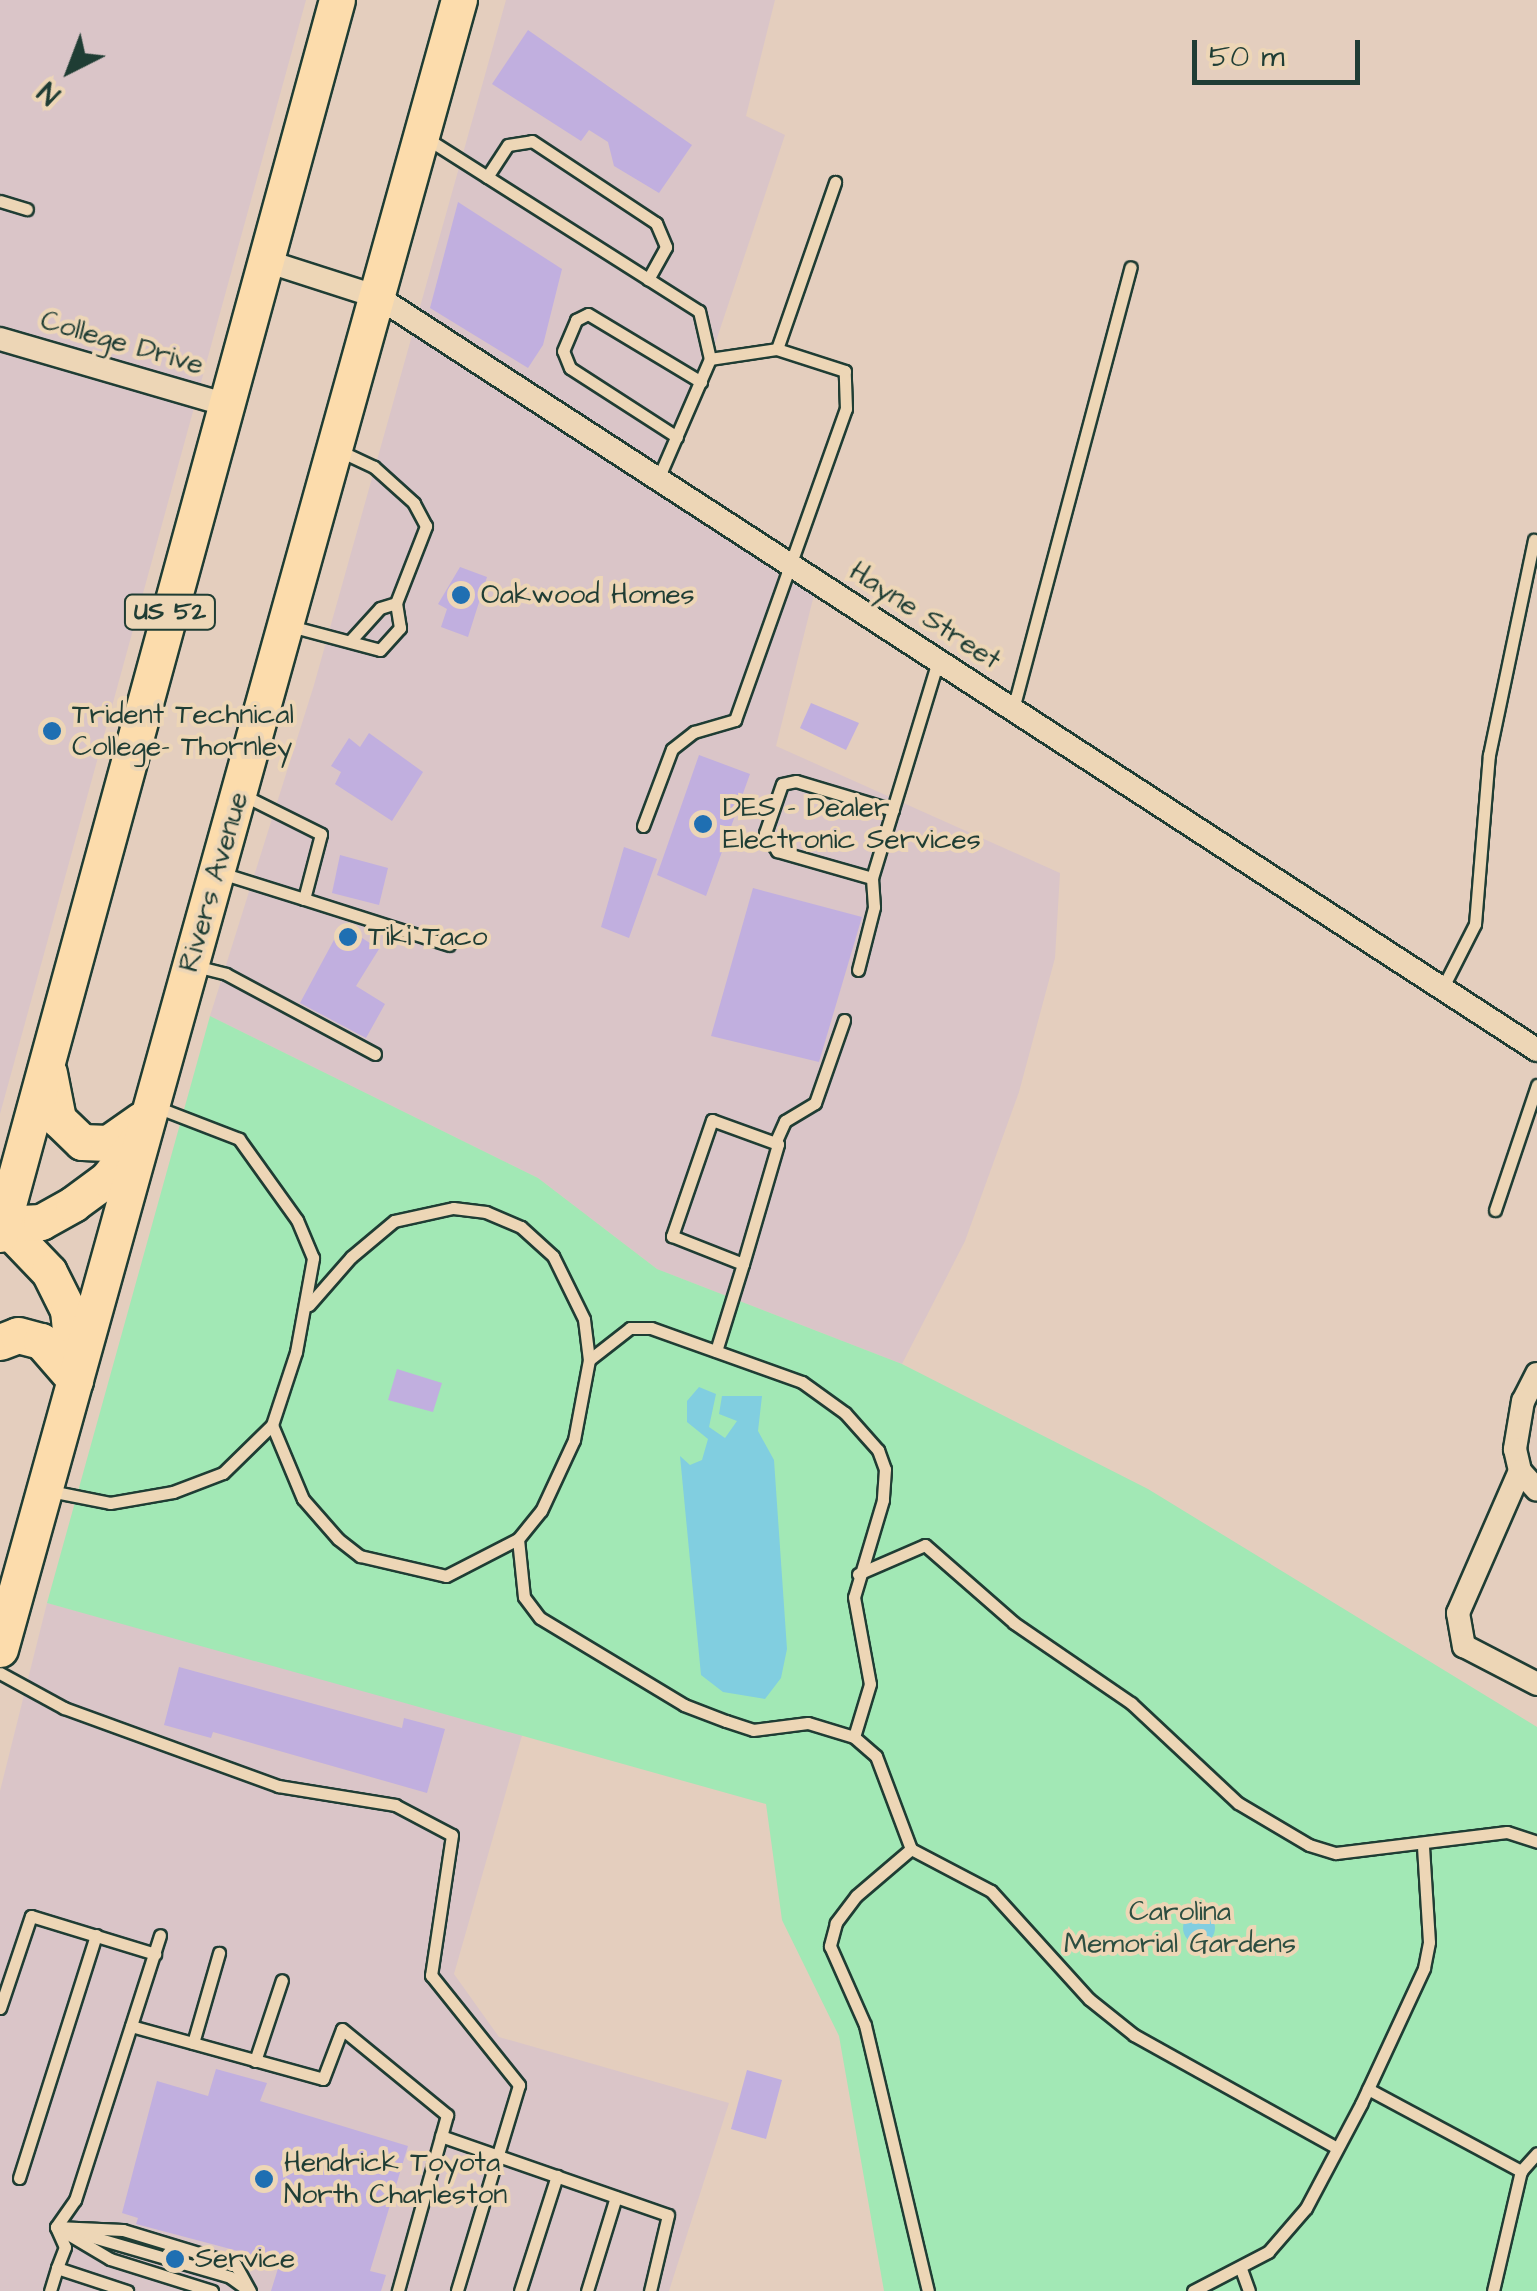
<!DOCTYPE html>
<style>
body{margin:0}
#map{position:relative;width:1537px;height:2291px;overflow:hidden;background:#e4cebe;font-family:"Architects Daughter",sans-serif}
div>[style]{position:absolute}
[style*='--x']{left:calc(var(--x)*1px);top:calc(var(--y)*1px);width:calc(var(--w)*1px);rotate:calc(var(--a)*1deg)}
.built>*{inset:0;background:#dac5c8}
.green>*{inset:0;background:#a2e8b5}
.water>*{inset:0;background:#81cee0}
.round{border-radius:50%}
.building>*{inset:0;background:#c1afdf}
.roads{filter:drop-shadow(2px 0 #1f3d34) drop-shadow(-2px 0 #1f3d34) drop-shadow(0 2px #1f3d34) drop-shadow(0 -2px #1f3d34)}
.lane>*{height:11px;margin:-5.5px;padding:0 5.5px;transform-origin:5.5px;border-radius:5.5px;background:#edd6b6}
.street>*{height:22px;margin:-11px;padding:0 11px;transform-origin:11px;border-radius:11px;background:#edd6b6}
.primary>*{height:35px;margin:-17.5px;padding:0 17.5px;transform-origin:17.5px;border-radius:17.5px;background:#fcdcac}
.dots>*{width:28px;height:28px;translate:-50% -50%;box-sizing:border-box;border:5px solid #edd6b6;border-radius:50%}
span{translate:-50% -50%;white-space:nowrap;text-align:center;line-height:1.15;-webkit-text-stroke:8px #edd6b6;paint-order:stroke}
.shield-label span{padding:2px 8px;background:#edd6b6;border:2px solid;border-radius:8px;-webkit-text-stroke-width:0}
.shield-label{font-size:25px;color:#1f3d34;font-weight:700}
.street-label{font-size:28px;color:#1f3d34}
.poi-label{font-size:28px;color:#1f3d34}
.left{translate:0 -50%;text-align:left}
.park-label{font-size:28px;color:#2c4e41}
.north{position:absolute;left:20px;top:20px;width:100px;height:100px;-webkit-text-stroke:8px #edd6b6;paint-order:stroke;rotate:222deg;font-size:28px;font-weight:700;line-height:40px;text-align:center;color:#1f3d34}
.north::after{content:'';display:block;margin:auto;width:35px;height:45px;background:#1f3d34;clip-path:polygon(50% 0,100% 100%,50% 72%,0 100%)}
.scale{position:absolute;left:1192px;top:40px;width:168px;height:45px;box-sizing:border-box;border:5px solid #1f3d34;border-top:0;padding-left:12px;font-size:30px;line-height:35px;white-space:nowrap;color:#1f3d34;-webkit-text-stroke:8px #edd6b6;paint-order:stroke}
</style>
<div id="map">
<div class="built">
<div style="clip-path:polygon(0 0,306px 0,0 1114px)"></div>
<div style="clip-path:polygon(506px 0,775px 0,746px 116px,785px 135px,710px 359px,658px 479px,817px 583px,776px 746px,1060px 873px,1055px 958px,1019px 1092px,965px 1241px,902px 1364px,657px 1269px,538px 1178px,210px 1016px,314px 685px)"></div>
<div style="clip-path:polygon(47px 1603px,523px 1732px,454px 1974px,499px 2037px,729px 2103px,669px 2291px,0 2291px,0 1791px)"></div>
</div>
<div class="green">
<div style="clip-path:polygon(210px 1016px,538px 1178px,657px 1269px,902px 1364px,1148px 1489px,1537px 1727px,1537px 2291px,884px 2291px,839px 2036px,782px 1920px,766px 1804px,47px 1603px)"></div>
</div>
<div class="water">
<div style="clip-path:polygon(699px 1387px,716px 1394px,709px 1427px,725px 1438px,737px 1421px,719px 1414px,722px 1396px,762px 1396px,758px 1431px,774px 1460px,787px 1649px,781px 1678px,765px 1699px,723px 1692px,701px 1675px,680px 1456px,690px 1465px,702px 1460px,708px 1439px,687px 1422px,687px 1401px)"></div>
<div class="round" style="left:1183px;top:1912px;width:32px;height:32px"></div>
</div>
<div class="building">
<div style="clip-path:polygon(528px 30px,692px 145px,659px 193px,614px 166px,608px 142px,589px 130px,581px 141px,492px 84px)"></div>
<div style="clip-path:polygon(458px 202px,562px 269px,543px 345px,528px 368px,430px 308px)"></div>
<div style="clip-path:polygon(460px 567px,487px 577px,468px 637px,441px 627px,447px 609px,438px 604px)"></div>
<div style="clip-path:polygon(811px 703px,859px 723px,846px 750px,800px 728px)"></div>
<div style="clip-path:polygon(369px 733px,423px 772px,392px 821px,335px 784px,341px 772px,331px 766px,349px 738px,360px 747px)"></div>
<div style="clip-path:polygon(699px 755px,750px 774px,706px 896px,657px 875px)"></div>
<div style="clip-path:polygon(624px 847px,657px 859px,629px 938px,601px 927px)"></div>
<div style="clip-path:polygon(340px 855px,388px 868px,379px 905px,332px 893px)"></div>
<div style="clip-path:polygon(753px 888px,862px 917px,819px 1062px,711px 1036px)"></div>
<div style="clip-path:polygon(342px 925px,379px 949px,356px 986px,385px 1004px,366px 1038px,300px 1003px)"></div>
<div style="clip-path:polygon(397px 1369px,442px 1383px,433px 1412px,388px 1400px)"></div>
<div style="clip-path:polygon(179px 1667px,402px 1728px,404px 1718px,445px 1729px,427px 1793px,213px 1732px,211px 1738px,164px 1725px)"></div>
<div style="clip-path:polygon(216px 2069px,267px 2083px,260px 2101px,408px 2146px,370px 2271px,386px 2275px,381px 2291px,271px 2291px,280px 2262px,136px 2224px,138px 2218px,122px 2213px,157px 2081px,208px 2096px)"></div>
<div style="clip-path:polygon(747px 2070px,782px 2080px,766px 2139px,731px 2129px)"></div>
</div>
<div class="roads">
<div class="lane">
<div style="--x:426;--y:138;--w:323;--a:32.4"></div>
<div style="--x:699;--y:311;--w:49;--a:77.1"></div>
<div style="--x:487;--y:177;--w:38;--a:-57"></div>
<div style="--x:508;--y:145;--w:24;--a:-9"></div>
<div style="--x:532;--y:141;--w:149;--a:33.5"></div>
<div style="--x:656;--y:223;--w:26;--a:67"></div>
<div style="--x:666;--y:247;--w:37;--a:119"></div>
<div style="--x:0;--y:201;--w:28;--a:17"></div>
<div style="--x:677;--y:437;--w:127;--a:-147.2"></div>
<div style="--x:570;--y:368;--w:18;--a:-112"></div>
<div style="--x:563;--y:351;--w:34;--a:-67"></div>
<div style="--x:576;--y:320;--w:13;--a:-27"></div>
<div style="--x:588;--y:314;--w:132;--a:31"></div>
<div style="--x:658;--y:479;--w:131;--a:-66.6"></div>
<div style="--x:710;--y:359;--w:68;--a:-8.5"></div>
<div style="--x:290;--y:626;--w:93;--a:14.9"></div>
<div style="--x:380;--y:650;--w:30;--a:-48"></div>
<div style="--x:400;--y:628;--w:25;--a:-99"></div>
<div style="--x:396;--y:603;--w:83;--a:-68.7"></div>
<div style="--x:426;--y:526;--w:26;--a:-118"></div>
<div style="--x:414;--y:503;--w:54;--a:-138"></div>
<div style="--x:374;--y:467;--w:40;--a:-155"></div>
<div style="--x:351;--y:640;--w:43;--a:-47.8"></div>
<div style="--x:380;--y:608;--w:17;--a:-17"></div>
<div style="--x:1013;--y:709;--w:457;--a:-75.1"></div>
<div style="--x:893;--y:810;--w:101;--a:-163.4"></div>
<div style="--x:796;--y:781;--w:14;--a:168"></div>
<div style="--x:782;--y:784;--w:52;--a:109.1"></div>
<div style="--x:765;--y:833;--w:22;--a:56"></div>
<div style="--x:777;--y:851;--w:99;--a:15.9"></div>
<div style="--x:872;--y:878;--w:227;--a:-73.1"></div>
<div style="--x:643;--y:826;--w:82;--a:-69.4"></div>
<div style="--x:672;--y:749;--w:28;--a:-38"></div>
<div style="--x:694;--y:732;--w:43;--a:-16.3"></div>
<div style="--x:735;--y:720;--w:330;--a:-70.4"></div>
<div style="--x:846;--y:409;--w:38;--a:-92"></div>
<div style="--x:845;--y:371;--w:71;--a:-162.1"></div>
<div style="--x:777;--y:349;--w:177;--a:-70.8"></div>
<div style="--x:221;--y:873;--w:87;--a:17.4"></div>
<div style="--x:304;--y:899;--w:67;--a:-75.3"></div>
<div style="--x:321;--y:834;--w:87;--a:-153.4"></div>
<div style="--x:304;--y:899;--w:152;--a:17.6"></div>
<div style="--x:195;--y:966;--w:32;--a:14"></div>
<div style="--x:226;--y:974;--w:169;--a:28.2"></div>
<div style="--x:858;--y:970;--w:65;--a:-75.7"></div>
<div style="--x:874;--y:907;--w:29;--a:-94"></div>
<div style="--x:1442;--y:989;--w:73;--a:-63.1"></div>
<div style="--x:1475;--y:924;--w:170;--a:-85.3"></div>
<div style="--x:1489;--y:755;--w:220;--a:-78.2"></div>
<div style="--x:776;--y:1141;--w:22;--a:-66"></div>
<div style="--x:785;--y:1121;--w:35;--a:-31"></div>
<div style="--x:815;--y:1103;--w:88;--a:-70.7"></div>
<div style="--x:1495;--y:1210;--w:132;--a:-71.4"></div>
<div style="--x:716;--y:1351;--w:91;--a:-72.8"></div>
<div style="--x:743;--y:1264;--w:125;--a:-73.7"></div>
<div style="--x:778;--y:1144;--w:70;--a:-160"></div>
<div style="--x:712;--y:1120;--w:123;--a:109"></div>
<div style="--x:672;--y:1236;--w:76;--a:21.5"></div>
<div style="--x:589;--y:1360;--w:52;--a:-38"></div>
<div style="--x:630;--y:1328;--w:21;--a:0"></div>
<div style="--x:651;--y:1328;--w:160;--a:19.7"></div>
<div style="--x:802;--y:1382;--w:53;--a:35.8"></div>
<div style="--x:845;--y:1413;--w:50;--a:48.3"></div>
<div style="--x:878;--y:1450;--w:20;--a:70"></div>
<div style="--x:885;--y:1469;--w:31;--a:94"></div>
<div style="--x:883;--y:1500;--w:101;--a:106.6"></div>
<div style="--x:854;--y:1597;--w:88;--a:79.6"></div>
<div style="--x:870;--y:1684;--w:55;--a:106.8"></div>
<div style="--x:272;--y:1425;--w:80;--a:67.3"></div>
<div style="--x:303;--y:1499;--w:53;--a:48.8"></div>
<div style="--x:338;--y:1539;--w:28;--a:38"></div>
<div style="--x:360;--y:1556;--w:88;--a:13.1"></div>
<div style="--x:446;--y:1576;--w:81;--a:-27.2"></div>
<div style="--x:518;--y:1539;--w:36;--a:-51"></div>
<div style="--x:541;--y:1511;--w:78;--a:-65.1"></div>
<div style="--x:574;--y:1440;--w:81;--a:-79.4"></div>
<div style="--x:589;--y:1360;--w:41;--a:-97"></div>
<div style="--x:584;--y:1319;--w:70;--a:-116.2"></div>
<div style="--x:553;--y:1256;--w:43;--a:-137.8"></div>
<div style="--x:521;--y:1227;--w:38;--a:-157"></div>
<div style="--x:486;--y:1212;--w:33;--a:-173"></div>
<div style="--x:453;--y:1208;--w:60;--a:167.6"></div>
<div style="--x:394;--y:1221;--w:56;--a:140.1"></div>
<div style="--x:351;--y:1257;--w:64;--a:131.2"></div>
<div style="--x:50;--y:1491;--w:61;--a:11.3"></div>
<div style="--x:110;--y:1503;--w:64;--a:-9.9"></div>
<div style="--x:173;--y:1492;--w:53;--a:-20.8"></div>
<div style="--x:223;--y:1473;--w:69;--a:-44.4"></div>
<div style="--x:272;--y:1425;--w:77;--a:-71.8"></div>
<div style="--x:296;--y:1352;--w:96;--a:-79.7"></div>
<div style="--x:313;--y:1258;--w:41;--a:-112.8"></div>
<div style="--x:297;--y:1220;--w:100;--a:-125.6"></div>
<div style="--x:239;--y:1139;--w:89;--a:-158.9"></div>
<div style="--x:518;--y:1539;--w:58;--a:84.1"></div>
<div style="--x:524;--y:1597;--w:26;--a:53"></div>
<div style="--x:540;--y:1618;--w:168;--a:31.1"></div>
<div style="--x:684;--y:1705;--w:45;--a:20.9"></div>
<div style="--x:726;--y:1721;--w:28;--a:18"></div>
<div style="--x:753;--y:1730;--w:55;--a:-7.3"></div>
<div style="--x:808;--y:1723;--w:48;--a:16.9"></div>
<div style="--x:854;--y:1737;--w:29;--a:41"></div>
<div style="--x:876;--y:1756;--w:99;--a:69.4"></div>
<div style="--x:911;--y:1849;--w:90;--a:27.7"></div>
<div style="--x:991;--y:1891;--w:146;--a:47.8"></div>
<div style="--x:1089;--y:1999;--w:58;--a:38.7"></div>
<div style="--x:1134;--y:2035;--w:232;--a:29.1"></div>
<div style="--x:858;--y:1574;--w:73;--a:-23.4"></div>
<div style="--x:925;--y:1545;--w:118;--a:41.2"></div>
<div style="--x:1014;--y:1623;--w:142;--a:34.4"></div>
<div style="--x:1131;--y:1703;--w:146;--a:43.1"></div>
<div style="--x:1238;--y:1803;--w:82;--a:30.6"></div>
<div style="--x:1309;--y:1845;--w:28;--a:17"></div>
<div style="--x:1336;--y:1853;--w:172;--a:-7"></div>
<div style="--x:1507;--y:1832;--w:32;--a:18"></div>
<div style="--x:0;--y:1673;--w:73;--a:28.7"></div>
<div style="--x:64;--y:1708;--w:228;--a:20"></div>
<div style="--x:278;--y:1786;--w:119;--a:9.2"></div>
<div style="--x:395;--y:1805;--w:64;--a:27.8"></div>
<div style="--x:452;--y:1835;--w:142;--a:98.5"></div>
<div style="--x:431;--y:1975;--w:141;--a:51.3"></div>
<div style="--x:519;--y:2085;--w:215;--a:106.8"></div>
<div style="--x:911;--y:1849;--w:72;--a:139.5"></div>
<div style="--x:856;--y:1896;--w:34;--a:127"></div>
<div style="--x:836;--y:1923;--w:24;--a:105"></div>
<div style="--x:830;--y:1946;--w:86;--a:66.1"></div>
<div style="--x:865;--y:2025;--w:273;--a:76.7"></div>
<div style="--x:0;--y:2008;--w:97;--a:-71.4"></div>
<div style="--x:31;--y:1916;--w:130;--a:17"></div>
<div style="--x:131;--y:2026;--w:199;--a:15.4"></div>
<div style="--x:323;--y:2079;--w:53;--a:-69.2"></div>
<div style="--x:342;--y:2029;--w:136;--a:39.3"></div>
<div style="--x:447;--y:2115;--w:183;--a:105.6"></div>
<div style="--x:193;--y:2043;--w:94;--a:-73.9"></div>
<div style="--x:255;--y:2061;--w:85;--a:-71.6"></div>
<div style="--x:1368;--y:2089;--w:174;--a:28.2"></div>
<div style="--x:441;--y:2136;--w:240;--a:19.2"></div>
<div style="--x:668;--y:2215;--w:78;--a:103.3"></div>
<div style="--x:19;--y:2178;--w:255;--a:-72.4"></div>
<div style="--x:56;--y:2227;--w:33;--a:-55"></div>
<div style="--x:75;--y:2200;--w:278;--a:-72.2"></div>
<div style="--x:56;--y:2227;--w:67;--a:2.6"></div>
<div style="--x:123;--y:2230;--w:117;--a:16.9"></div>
<div style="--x:235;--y:2264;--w:31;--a:61"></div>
<div style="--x:56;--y:2227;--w:22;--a:66"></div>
<div style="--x:65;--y:2247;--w:22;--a:111"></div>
<div style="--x:57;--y:2268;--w:74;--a:18.2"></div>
<div style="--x:79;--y:2233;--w:157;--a:16.2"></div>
<div style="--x:230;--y:2277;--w:24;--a:36"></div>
<div style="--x:68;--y:2234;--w:49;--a:30.8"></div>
<div style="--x:110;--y:2259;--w:107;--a:17.4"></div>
<div style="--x:1241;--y:2269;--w:23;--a:70"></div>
<div style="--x:50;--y:2291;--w:24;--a:-73"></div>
<div style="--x:520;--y:2291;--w:121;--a:-72.2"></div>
<div style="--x:587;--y:2291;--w:98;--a:-72.9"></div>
<div style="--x:1193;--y:2291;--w:85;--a:-27.5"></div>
<div style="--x:1268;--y:2252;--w:58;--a:-49.2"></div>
<div style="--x:1306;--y:2208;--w:118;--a:-62.1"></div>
<div style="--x:1361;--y:2104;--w:150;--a:-65.1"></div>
<div style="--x:1424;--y:1968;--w:26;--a:-79"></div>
<div style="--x:1429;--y:1942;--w:96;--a:-93.6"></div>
<div style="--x:1493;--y:2291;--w:123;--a:-76.9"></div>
<div style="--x:1521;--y:2171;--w:24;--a:-48"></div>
</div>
<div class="street">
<div style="--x:266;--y:261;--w:118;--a:17.8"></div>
<div style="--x:378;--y:297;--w:1382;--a:33.01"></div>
<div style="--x:0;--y:339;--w:236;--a:16.2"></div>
<div style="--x:1537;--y:1374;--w:30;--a:117"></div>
<div style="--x:1523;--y:1401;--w:49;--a:99.5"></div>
<div style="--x:1515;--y:1449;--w:23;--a:77"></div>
<div style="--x:1520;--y:1471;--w:25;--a:48"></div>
<div style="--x:1520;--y:1471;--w:155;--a:113.6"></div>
<div style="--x:1458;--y:1613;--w:34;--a:80"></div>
<div style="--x:1464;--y:1646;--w:82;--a:27.5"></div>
</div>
<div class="primary">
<div style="--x:49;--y:1073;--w:47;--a:78.9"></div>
<div style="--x:58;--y:1119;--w:33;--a:44"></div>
<div style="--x:82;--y:1142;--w:26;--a:2"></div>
<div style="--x:108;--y:1143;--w:40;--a:-34.9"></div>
<div style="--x:3;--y:1224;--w:66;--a:46.2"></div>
<div style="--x:49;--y:1272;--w:42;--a:63.4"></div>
<div style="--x:68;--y:1310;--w:49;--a:84.2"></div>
<div style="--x:3;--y:1224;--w:38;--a:-3"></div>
<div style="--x:41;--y:1222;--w:37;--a:-29"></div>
<div style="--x:73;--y:1204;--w:42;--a:-36.3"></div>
<div style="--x:107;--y:1179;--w:47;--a:-51.9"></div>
<div style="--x:0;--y:1234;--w:1279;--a:-74.73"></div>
<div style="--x:0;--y:1342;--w:19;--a:-21"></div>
<div style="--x:18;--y:1335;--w:24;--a:15"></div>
<div style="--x:41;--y:1341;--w:52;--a:48.9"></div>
<div style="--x:0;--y:1649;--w:1712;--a:-74.45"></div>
</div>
</div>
<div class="dots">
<div style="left:461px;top:595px;background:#1f6fb2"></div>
<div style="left:52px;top:731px;background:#1f6fb2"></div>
<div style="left:703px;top:824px;background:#1f6fb2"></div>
<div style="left:348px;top:937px;background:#1f6fb2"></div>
<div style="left:264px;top:2179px;background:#1f6fb2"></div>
<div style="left:175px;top:2259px;background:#1f6fb2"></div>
</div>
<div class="shield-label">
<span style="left:170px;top:612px">US 52</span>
</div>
<div class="street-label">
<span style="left:122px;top:343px;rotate:16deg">College Drive</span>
<span style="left:925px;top:616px;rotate:33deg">Hayne Street</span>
<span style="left:214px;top:882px;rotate:-74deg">Rivers Avenue</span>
</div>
<div class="poi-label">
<span class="left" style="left:481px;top:595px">Oakwood Homes</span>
<span class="left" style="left:72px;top:731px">Trident Technical<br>College- Thornley</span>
<span class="left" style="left:723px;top:824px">DES - Dealer<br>Electronic Services</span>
<span class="left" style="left:368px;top:937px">Tiki Taco</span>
<span class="left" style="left:284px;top:2179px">Hendrick Toyota<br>North Charleston</span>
<span class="left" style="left:195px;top:2259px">Service</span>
</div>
<div class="park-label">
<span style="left:1180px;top:1928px">Carolina<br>Memorial Gardens</span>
</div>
<div class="north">N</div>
<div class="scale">50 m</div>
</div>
